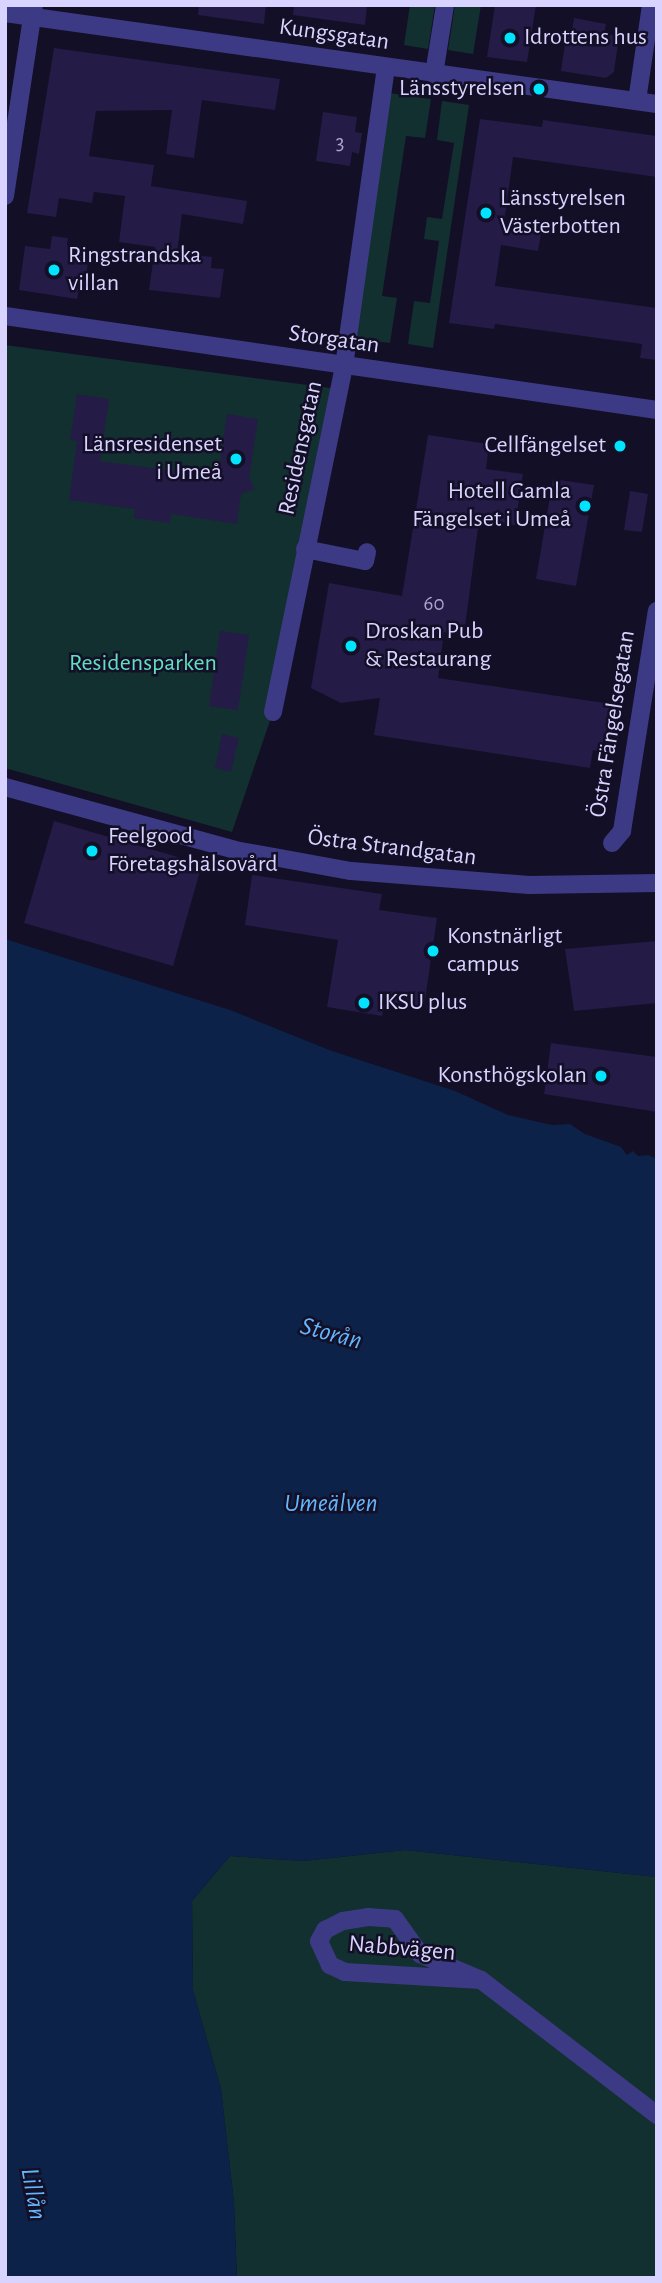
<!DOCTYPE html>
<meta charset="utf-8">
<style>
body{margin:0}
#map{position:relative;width:662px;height:2283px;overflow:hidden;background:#130f26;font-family:"Alegreya Sans",sans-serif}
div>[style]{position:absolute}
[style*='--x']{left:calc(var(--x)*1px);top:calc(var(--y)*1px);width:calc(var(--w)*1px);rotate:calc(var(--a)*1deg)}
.green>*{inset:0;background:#12302f}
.water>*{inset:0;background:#0c2248}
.building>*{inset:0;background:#241b47}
.minor>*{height:18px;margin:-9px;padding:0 9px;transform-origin:9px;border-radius:9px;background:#3d3a85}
.tertiary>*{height:18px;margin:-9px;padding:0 9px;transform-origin:9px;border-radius:9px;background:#3d3a85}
.dots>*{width:19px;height:19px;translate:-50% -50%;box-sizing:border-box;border:4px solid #130f26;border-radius:50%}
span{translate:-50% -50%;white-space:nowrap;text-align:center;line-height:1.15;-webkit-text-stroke:5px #130f26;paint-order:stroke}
.number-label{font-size:21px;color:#aca6d1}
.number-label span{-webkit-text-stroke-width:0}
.street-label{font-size:24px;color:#d9d4ff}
.poi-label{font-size:24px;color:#d9d4ff}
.left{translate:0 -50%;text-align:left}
.right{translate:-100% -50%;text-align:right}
.park-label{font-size:24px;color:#5fe0c0}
.water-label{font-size:26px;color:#62b6ff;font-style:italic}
.frame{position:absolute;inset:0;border:7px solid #d9d4ff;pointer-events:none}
</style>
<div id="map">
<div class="green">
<div style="clip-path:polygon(410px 5px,435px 5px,428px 49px,404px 45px)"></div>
<div style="clip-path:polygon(455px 5px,481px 5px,473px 54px,448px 50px)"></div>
<div style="clip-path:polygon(389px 93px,431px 99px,425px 138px,406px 136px,382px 296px,397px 298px,390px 343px,353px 338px)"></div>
<div style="clip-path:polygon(442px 101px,469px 105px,433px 348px,408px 344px,414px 301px,430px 303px,439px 241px,424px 239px,427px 217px,442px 219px,454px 143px,437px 140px)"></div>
<div style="clip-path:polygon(5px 345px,338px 389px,273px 712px,232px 832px,5px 768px)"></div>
<div style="clip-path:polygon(405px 1850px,657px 1877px,657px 2278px,237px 2278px,234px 2203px,221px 2089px,193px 1990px,192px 1901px,230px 1856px,303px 1861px)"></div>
</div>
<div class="water">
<div style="clip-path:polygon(5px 939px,230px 1010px,332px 1051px,455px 1091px,508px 1115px,552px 1125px,570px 1124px,585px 1134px,621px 1147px,627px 1155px,633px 1151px,638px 1156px,648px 1155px,657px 1159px,657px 1877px,405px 1850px,303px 1861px,230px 1856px,192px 1901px,193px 1990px,221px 2089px,234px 2203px,237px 2278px,5px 2278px)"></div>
</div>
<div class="building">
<div style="clip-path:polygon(199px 5px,266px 5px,264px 24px,198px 15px)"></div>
<div style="clip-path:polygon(294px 5px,367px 5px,365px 25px,293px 15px)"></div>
<div style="clip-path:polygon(495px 5px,536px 5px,527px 62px,487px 57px)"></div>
<div style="clip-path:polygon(574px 18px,606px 24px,604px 34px,619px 36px,614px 72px,606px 78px,561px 71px,567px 29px,572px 30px)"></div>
<div style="clip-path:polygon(54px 48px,280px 79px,275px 110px,202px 100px,194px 158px,166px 154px,172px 110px,96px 111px,89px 156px,154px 165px,151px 186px,247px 201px,243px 224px,182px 214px,177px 253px,212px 257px,211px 268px,224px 269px,220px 298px,149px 290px,155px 247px,119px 242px,125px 196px,94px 192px,92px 203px,59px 198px,56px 217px,27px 213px)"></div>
<div style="clip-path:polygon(323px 112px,357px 117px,355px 132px,362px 133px,359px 154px,352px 152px,350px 166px,316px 161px)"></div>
<div style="clip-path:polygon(480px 119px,542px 127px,543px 120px,657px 136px,657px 177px,513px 157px,504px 223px,542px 228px,538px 251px,501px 245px,495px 286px,657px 308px,657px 360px,640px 358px,642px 344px,495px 324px,494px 329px,449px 323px)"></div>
<div style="clip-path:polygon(52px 236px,68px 238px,67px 245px,85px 248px,84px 256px,89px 256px,85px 283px,80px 283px,77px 299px,19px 290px,25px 246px,50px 249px)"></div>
<div style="clip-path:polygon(77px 394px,109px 399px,100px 461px,218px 477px,227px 414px,258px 419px,249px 479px,255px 489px,241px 494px,237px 524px,171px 514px,170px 523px,134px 518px,135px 509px,69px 500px,77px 441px,70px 440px)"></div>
<div style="clip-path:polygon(428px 435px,489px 444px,486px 469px,523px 474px,515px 525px,479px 520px,464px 635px,444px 632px,438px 678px,611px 704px,603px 752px,593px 750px,590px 768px,374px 735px,380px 698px,341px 703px,311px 688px,329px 583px,402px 596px)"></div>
<div style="clip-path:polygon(553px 479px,594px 485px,576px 586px,536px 579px)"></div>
<div style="clip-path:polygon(630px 491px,648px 494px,642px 532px,624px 530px)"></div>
<div style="clip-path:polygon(220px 631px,249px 635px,238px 710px,209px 706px)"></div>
<div style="clip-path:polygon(222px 734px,239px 738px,231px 772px,215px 768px)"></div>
<div style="clip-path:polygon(54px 821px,202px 864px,173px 966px,24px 923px)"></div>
<div style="clip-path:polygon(252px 875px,382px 894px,379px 910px,437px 918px,424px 1007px,385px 1001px,382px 1016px,327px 1007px,338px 940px,245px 925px)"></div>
<div style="clip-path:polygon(657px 941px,657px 1003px,574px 1011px,565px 949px)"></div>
<div style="clip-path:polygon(551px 1043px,657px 1057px,657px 1112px,544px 1094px)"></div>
</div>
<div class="minor">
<div style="--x:5;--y:13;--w:658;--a:7.95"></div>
<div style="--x:434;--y:74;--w:70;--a:-80.9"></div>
<div style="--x:637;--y:101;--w:97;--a:-81.7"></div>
<div style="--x:5;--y:196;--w:193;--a:-81.4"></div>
<div style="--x:5;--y:316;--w:659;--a:8.2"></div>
<div style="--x:305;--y:549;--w:61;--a:11.3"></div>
<div style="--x:365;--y:561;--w:9;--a:-77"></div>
<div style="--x:273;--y:712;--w:353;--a:-78.4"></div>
<div style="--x:344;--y:366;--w:302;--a:-82"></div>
<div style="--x:612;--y:843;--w:16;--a:-50"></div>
<div style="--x:622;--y:831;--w:223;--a:-81"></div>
<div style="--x:481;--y:1980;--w:136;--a:-176.6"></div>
<div style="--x:345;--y:1972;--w:17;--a:-155"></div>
<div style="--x:330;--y:1965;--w:26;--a:-115"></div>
<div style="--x:319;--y:1941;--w:13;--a:-61"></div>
<div style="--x:325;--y:1930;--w:20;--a:-27"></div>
<div style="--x:343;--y:1921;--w:25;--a:-9"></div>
<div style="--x:368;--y:1917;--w:27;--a:4"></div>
<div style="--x:395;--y:1919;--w:43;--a:54.5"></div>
<div style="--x:420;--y:1954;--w:66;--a:23.1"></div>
<div style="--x:481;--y:1980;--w:222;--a:37.5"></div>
</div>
<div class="tertiary">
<div style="--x:5;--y:787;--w:238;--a:15.3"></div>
<div style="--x:235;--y:850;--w:118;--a:10.3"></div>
<div style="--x:351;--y:871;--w:179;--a:4.5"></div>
<div style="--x:529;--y:885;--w:128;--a:-0.9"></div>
</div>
<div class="dots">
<div style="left:510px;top:38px;background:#00e5ff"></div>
<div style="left:539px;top:89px;background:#00e5ff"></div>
<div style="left:486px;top:213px;background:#00e5ff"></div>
<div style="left:54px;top:270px;background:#00e5ff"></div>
<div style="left:620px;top:446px;background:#00e5ff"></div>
<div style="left:236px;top:459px;background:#00e5ff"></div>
<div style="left:585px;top:506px;background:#00e5ff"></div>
<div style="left:351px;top:646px;background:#00e5ff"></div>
<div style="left:92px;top:851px;background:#00e5ff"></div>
<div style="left:433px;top:951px;background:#00e5ff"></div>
<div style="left:364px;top:1003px;background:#00e5ff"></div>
<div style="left:601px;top:1076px;background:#00e5ff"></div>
</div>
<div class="number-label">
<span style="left:340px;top:143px">3</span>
<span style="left:434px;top:604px">60</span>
</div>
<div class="street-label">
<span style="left:334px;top:35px;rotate:8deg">Kungsgatan</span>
<span style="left:334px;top:340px;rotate:8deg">Storgatan</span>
<span style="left:301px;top:448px;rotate:-78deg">Residensgatan</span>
<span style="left:613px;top:724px;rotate:-81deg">Östra Fängelsegatan</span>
<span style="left:392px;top:848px;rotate:7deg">Östra Strandgatan</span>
<span style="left:402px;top:1949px;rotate:5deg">Nabbvägen</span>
</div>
<div class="poi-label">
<span class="left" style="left:524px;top:38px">Idrottens hus</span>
<span class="right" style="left:525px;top:89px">Länsstyrelsen</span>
<span class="left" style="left:500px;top:213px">Länsstyrelsen<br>Västerbotten</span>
<span class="left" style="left:68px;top:270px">Ringstrandska<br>villan</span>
<span class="right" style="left:222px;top:459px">Länsresidenset<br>i Umeå</span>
<span class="right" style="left:606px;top:446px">Cellfängelset</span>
<span class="right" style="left:571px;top:506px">Hotell Gamla<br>Fängelset i Umeå</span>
<span class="left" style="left:365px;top:646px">Droskan Pub<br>&amp; Restaurang</span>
<span class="left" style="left:108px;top:851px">Feelgood<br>Företagshälsovård</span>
<span class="left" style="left:447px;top:951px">Konstnärligt<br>campus</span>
<span class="left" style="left:378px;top:1003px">IKSU plus</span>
<span class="right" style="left:587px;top:1076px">Konsthögskolan</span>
</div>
<div class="park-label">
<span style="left:143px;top:664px">Residensparken</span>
</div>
<div class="water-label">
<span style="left:331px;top:1334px;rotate:15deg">Storån</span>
<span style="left:331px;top:1504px">Umeälven</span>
<span style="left:33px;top:2194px;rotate:80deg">Lillån</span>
</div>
<div class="frame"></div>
</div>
